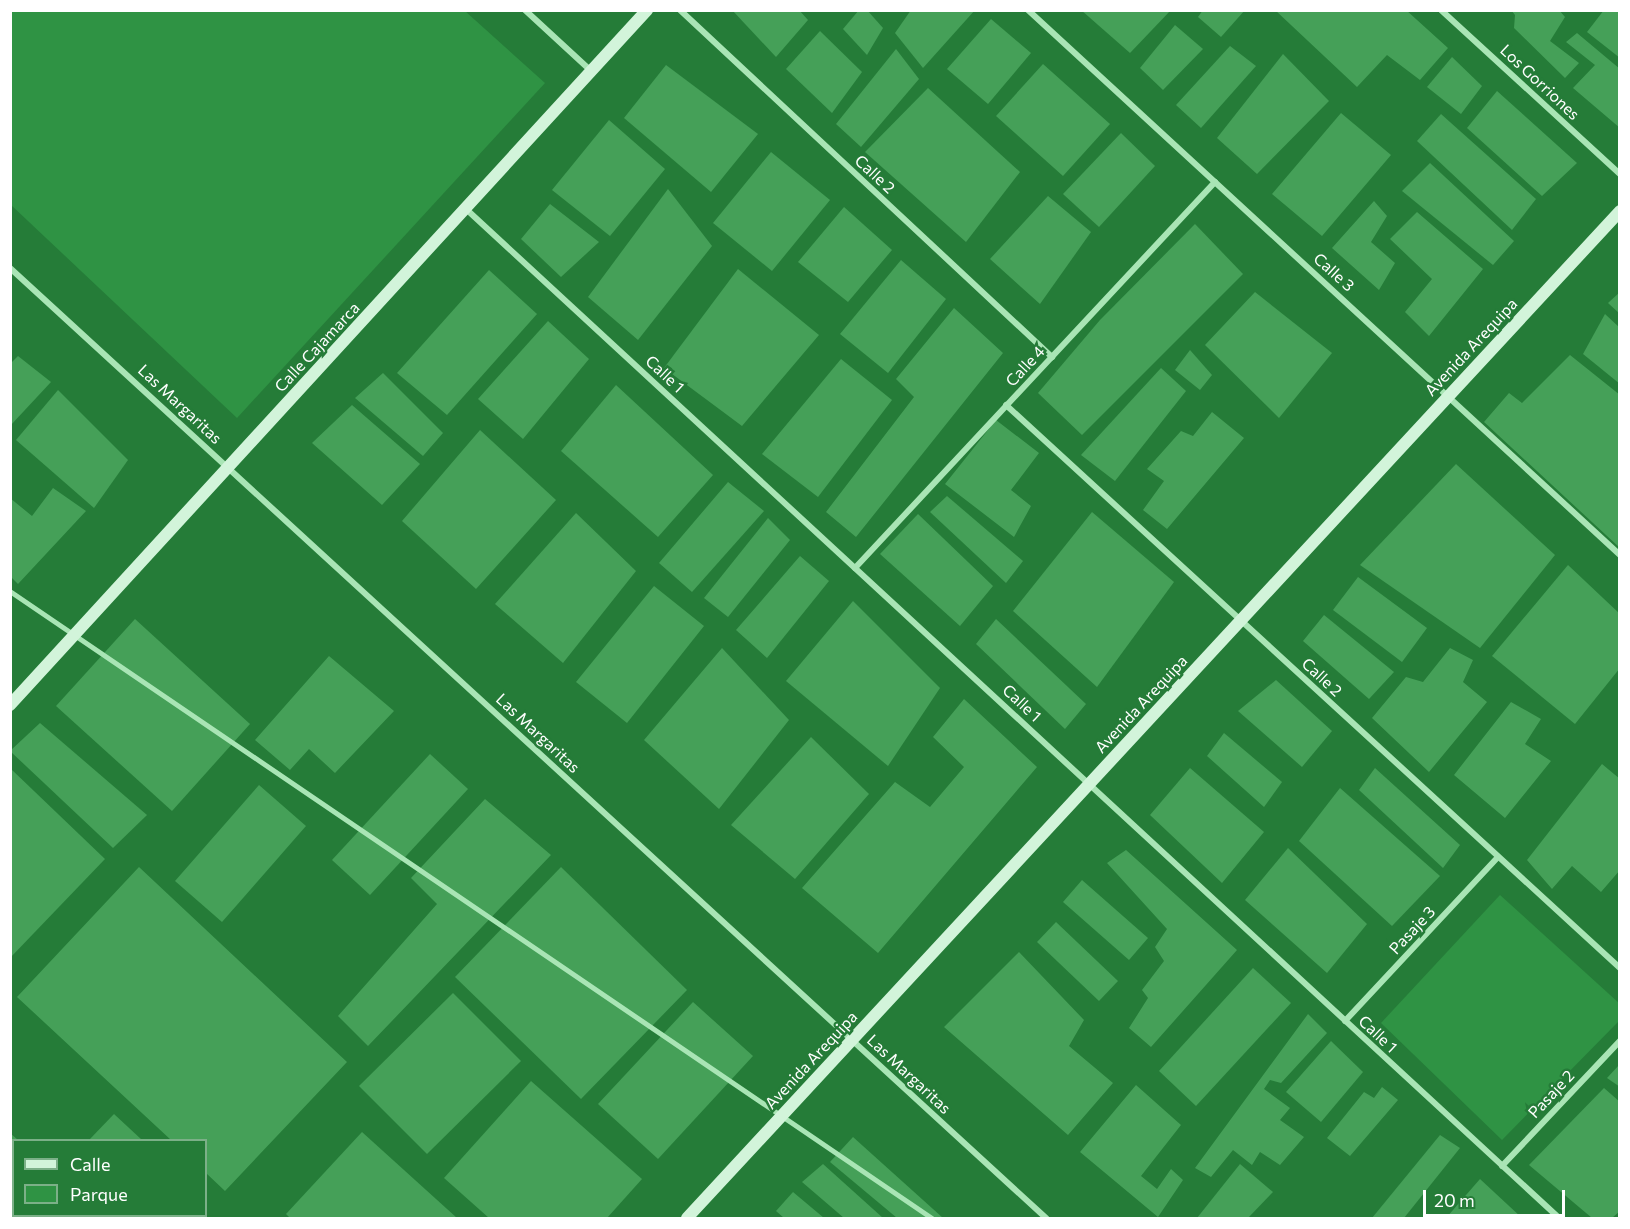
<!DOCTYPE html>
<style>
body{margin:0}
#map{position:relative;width:1630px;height:1229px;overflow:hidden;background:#257c38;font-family:Commissioner,sans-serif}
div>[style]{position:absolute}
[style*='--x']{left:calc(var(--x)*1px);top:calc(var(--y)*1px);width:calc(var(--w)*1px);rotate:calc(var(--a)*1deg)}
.green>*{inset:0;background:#2f9344}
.building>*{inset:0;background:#45a058}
.lane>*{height:4.5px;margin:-2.25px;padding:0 2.25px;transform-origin:2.25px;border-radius:2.25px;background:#a9e5b5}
.street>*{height:6px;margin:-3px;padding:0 3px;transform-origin:3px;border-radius:3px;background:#a9e5b5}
.secondary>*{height:12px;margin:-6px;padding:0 6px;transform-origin:6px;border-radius:6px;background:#d2f4da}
span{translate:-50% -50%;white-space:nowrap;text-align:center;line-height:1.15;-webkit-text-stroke:5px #257c38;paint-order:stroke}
.street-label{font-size:16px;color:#fff}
.frame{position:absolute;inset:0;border:12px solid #fff;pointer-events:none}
.legend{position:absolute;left:12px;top:1139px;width:195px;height:78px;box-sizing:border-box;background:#257c38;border:2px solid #7cb088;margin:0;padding:8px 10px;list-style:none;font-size:18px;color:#fff}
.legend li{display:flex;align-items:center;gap:12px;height:30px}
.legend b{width:30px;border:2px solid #7cb088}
.scale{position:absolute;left:1423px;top:1190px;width:142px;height:27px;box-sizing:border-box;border:3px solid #fff;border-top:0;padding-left:8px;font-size:18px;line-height:21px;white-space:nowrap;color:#fff;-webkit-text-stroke:4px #257c38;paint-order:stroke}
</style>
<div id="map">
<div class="green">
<div style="clip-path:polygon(10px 11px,465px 11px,545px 83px,237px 418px,11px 205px)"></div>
<div style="clip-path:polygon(1500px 895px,1620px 1004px,1619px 1021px,1502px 1140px,1381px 1023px)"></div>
</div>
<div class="building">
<div style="clip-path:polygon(732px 10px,799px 10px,808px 20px,776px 57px)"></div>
<div style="clip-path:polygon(859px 10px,867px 10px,883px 28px,867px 55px,843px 29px)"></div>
<div style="clip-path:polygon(911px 10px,975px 10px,923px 68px,895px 33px)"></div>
<div style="clip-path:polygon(1081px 10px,1171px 10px,1130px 53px)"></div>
<div style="clip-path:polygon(1203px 10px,1245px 10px,1221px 37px,1198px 17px)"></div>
<div style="clip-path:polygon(1275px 10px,1406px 10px,1448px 48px,1420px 80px,1387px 55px,1357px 87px)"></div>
<div style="clip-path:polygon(1511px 10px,1559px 10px,1565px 17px,1550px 41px,1579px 63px,1565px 78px,1514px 28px,1515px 15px)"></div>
<div style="clip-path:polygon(1604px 10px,1620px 10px,1620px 58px,1587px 32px)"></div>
<div style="clip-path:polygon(991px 19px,1031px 53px,988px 104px,947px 69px)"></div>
<div style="clip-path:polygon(1175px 25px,1203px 49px,1163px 90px,1140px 68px)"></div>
<div style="clip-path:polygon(820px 31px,862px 72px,832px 113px,786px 69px)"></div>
<div style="clip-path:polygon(1577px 33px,1620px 69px,1620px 128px,1573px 88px,1595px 65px,1566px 42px)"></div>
<div style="clip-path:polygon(1230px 46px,1256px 66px,1201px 128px,1176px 105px)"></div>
<div style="clip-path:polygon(896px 49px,919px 79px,861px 147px,836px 124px)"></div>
<div style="clip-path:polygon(1283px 54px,1329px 101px,1257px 174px,1217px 138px)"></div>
<div style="clip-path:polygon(1452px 57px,1482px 86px,1461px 114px,1427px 87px)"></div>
<div style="clip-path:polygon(1043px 64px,1110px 124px,1063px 176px,996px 116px)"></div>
<div style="clip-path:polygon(666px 65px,758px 134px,711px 192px,624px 118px)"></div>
<div style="clip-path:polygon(928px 88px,1020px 172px,966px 242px,865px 152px)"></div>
<div style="clip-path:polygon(1497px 91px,1577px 163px,1542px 196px,1467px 128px)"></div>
<div style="clip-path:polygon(1341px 113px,1391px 155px,1322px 236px,1272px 194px)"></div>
<div style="clip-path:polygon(1441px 114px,1536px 199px,1512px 230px,1417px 141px)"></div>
<div style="clip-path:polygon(609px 120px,665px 169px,610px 236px,552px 190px)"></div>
<div style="clip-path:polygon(1121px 133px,1155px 166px,1099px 227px,1063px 194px)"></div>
<div style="clip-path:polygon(771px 152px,830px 200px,772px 271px,713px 223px)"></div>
<div style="clip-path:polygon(1430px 163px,1514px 241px,1493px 265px,1402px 191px)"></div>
<div style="clip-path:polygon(668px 189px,712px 246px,638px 340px,588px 297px)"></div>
<div style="clip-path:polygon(1048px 196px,1091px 232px,1040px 304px,990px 259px)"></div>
<div style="clip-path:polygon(1374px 201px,1387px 216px,1371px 242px,1395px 263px,1379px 290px,1332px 248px)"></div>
<div style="clip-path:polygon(550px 204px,599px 242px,561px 277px,521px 239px)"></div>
<div style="clip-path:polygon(844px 207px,892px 250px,848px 302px,798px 262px)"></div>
<div style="clip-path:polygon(1417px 212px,1483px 269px,1429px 336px,1405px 312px,1432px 279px,1390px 239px)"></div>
<div style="clip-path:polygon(1195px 224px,1243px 274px,1082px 435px,1038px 393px,1100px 320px)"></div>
<div style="clip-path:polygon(901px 260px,946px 299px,888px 373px,840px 334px)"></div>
<div style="clip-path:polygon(738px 269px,819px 335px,742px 426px,664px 368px)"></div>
<div style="clip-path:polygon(489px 270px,537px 314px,447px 415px,397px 373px)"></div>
<div style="clip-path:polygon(1255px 292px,1332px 353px,1279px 418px,1205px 345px)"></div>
<div style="clip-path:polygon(1620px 292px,1620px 314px,1608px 303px)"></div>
<div style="clip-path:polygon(954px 308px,1003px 353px,856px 537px,826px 512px,914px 397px,896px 379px)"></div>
<div style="clip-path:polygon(1605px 314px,1620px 328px,1620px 384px,1583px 354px)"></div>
<div style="clip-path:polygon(548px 321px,589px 359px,523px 439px,478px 399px)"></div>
<div style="clip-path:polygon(1190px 350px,1212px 375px,1200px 390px,1175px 370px)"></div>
<div style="clip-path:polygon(1570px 355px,1620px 395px,1620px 548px,1484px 422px,1509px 393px,1522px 403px)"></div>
<div style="clip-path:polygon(18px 356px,51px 382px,10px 426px,10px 364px)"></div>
<div style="clip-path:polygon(841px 359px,892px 400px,818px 497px,762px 454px)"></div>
<div style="clip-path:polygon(1161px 368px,1186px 391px,1115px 481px,1081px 455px)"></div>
<div style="clip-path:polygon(383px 373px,443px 433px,423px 456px,355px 398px)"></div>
<div style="clip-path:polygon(616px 385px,713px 475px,658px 537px,561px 451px)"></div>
<div style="clip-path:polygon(58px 390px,128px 460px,94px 508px,16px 440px)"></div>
<div style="clip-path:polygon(352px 405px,420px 464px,382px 505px,312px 443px)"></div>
<div style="clip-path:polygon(1212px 412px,1244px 438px,1167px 529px,1143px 510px,1164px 481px,1147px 469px,1181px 431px,1193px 436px)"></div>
<div style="clip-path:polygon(996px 420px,1039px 453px,1011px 490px,1031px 506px,1014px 537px,945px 484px)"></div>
<div style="clip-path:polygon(480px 430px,556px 500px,476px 589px,402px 521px)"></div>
<div style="clip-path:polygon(1456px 464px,1555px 555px,1480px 648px,1360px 565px)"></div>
<div style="clip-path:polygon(728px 482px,764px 511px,692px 592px,659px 563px)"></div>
<div style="clip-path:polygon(53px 488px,86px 511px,18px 584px,10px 576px,10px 498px,32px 516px)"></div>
<div style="clip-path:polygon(947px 496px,1023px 561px,1006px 583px,930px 512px)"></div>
<div style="clip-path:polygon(1092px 512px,1174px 582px,1097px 687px,1013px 611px)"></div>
<div style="clip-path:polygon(576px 513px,636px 571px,563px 663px,495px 604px)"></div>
<div style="clip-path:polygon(918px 514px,993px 586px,960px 626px,880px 554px)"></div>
<div style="clip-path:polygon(768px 518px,790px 540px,728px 617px,704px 598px)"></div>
<div style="clip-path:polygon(800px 556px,829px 581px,767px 658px,736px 630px)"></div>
<div style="clip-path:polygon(1568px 565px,1620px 614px,1620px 668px,1575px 724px,1492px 656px)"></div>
<div style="clip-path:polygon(1358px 577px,1427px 628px,1402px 662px,1333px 610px)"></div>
<div style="clip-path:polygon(654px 586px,704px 626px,627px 723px,576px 682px)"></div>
<div style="clip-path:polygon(853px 601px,940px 688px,888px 766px,786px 681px)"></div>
<div style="clip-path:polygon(1324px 615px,1394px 672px,1369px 699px,1303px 641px)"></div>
<div style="clip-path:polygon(135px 619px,250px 724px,172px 811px,56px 706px)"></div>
<div style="clip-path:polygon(996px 619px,1086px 704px,1065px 729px,976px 644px)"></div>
<div style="clip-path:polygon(722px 648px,789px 720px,719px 809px,644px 740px)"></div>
<div style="clip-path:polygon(1450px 648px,1473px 660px,1463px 682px,1487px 702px,1429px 772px,1372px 718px,1406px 677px,1423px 682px)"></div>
<div style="clip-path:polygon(329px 656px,394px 711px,335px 773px,309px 749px,290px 770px,255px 740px)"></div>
<div style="clip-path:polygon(1276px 680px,1332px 731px,1302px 767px,1238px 711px)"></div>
<div style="clip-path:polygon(964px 699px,1037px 767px,878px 953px,802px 888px,895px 782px,930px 807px,964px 767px,933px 737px)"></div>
<div style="clip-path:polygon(1511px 702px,1541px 719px,1525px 744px,1551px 761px,1505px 818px,1454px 775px)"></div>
<div style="clip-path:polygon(40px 723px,147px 815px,113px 848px,10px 751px)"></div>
<div style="clip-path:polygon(1224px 733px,1282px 782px,1264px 807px,1207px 756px)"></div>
<div style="clip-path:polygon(811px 737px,869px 794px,795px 879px,731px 825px)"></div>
<div style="clip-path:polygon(430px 754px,468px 789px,370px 895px,332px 860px)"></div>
<div style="clip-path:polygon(1602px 764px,1620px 779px,1620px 870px,1601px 892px,1572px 866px,1552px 889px,1527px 860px)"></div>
<div style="clip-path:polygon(10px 768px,105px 859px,10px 958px)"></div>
<div style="clip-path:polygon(1190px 768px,1264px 832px,1222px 883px,1150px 815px)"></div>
<div style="clip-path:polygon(1375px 768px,1460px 845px,1443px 868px,1359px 790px)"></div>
<div style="clip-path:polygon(259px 785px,306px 826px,222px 922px,175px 881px)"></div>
<div style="clip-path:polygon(1340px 788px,1440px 876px,1392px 926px,1299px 841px)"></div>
<div style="clip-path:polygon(485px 799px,551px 855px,368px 1046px,338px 1016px,437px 904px,411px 878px)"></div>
<div style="clip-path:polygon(1288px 848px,1367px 924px,1327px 973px,1245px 900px)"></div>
<div style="clip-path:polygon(1126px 850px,1237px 950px,1151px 1047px,1129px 1028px,1148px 998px,1142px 990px,1164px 961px,1155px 947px,1167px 929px,1107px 863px)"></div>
<div style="clip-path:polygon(139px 867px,347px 1062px,225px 1191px,206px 1173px,206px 1140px,171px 1140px,17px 997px)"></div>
<div style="clip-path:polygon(561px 867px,687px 990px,581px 1099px,455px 977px)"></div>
<div style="clip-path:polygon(1082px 880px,1148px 938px,1129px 960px,1063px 902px)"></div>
<div style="clip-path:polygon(1056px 922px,1118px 981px,1099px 1001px,1037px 942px)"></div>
<div style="clip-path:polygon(1019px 952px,1084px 1020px,1069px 1046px,1113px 1083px,1068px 1135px,944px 1027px)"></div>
<div style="clip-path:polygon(1253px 968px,1291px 1003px,1196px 1106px,1159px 1071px)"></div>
<div style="clip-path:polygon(453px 993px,521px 1061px,427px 1154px,359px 1086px)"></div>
<div style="clip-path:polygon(693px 1002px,753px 1056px,658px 1159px,598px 1104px)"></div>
<div style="clip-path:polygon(1308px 1014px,1327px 1033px,1281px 1083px,1270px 1080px,1264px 1089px,1290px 1108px,1280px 1120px,1304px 1137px,1280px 1165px,1260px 1152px,1252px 1165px,1233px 1150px,1211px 1177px,1195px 1168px)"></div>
<div style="clip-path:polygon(1331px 1041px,1363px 1072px,1321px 1122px,1286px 1092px)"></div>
<div style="clip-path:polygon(1620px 1064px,1620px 1087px,1607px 1078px)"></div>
<div style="clip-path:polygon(531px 1081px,642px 1179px,607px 1218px,489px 1218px,444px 1178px)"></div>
<div style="clip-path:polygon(1136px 1085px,1181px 1125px,1141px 1176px,1157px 1189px,1171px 1169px,1183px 1180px,1158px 1217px,1080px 1152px)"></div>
<div style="clip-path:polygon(1382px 1087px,1398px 1100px,1350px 1156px,1327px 1138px,1364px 1092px,1374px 1098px)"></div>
<div style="clip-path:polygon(1604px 1088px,1620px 1102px,1620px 1211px,1612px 1218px,1592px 1218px,1529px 1165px)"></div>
<div style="clip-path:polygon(114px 1114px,142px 1140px,89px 1140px)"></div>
<div style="clip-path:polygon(362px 1132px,457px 1218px,290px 1218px,286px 1214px)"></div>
<div style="clip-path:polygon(10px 1133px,18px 1140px,14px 1140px,10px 1192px)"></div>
<div style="clip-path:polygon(1440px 1135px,1460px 1148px,1404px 1218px,1372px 1218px)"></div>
<div style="clip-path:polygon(853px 1137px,943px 1218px,897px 1218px,830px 1162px)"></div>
<div style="clip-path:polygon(823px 1164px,883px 1218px,844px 1218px,802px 1182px)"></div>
<div style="clip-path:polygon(1240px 1164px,1273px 1192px,1248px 1218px,1197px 1218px)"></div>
<div style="clip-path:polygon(1480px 1179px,1522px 1218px,1446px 1218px)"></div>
<div style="clip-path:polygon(793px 1192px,824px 1218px,784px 1218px,776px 1211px)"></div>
<div style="clip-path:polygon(20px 1216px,196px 1216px,17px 1218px)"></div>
</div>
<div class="lane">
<div style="--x:10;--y:591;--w:1115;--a:34.22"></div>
</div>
<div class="street">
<div style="--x:525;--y:10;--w:90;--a:42.7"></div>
<div style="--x:680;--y:10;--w:509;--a:43.01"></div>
<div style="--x:1028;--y:10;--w:805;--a:42.63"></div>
<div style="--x:1441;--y:10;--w:243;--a:42.5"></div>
<div style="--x:466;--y:209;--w:1488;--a:42.71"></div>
<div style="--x:10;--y:268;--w:1406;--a:42.52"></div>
<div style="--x:1006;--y:405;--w:833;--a:42.52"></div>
<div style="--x:855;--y:568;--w:528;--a:-47"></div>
<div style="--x:1345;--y:1021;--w:224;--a:-47"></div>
<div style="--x:1502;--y:1166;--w:172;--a:-46.7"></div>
</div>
<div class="secondary">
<div style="--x:10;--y:705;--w:943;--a:-47.49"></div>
<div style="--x:687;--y:1218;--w:1373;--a:-47.18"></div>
</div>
<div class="street-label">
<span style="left:1540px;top:82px;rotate:43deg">Los Gorriones</span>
<span style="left:875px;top:174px;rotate:43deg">Calle 2</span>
<span style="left:1334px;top:272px;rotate:42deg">Calle 3</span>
<span style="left:317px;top:347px;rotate:-47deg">Calle Cajamarca</span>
<span style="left:1471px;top:347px;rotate:-47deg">Avenida Arequipa</span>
<span style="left:1025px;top:366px;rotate:-47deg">Calle 4</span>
<span style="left:665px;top:374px;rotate:43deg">Calle 1</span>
<span style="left:180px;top:404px;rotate:43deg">Las Margaritas</span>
<span style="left:1322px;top:677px;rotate:43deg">Calle 2</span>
<span style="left:1022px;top:703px;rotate:43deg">Calle 1</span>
<span style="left:1141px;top:704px;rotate:-47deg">Avenida Arequipa</span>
<span style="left:538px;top:733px;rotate:43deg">Las Margaritas</span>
<span style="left:1412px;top:930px;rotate:-47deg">Pasaje 3</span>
<span style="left:1378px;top:1034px;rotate:43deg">Calle 1</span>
<span style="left:811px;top:1060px;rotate:-47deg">Avenida Arequipa</span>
<span style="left:909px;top:1074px;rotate:43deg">Las Margaritas</span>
<span style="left:1551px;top:1094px;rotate:-47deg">Pasaje 2</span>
</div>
<div class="frame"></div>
<ul class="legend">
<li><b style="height:8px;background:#d2f4da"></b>Calle</li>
<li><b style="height:16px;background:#2f9344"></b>Parque</li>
</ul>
<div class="scale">20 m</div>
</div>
